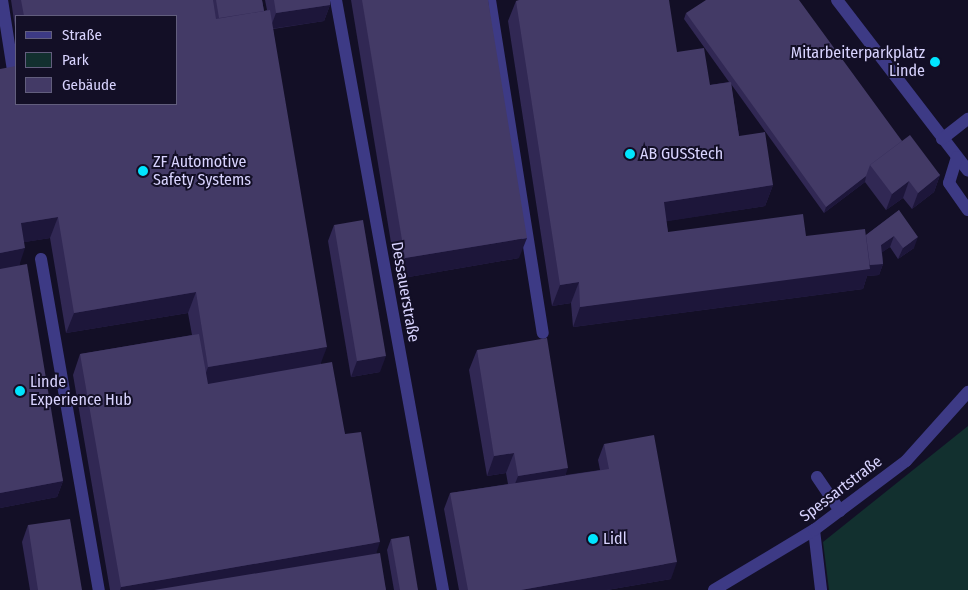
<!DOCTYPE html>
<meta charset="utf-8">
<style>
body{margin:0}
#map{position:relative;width:968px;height:590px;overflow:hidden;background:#130f26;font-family:"Fira Sans Condensed",sans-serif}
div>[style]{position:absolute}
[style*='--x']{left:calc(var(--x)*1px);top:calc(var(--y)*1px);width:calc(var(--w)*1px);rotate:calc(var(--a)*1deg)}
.green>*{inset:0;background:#12302f}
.minor>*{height:12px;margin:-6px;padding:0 6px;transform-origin:6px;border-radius:6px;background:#3d3a85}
.wall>*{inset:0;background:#312854}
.shaded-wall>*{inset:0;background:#1d163a}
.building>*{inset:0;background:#433a66}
.dots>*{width:14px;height:14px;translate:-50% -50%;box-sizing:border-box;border:2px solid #130f26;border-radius:50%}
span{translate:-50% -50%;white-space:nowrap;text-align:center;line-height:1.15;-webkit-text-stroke:4px #130f26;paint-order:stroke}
.poi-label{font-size:16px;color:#d9d4ff}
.right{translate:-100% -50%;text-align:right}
.left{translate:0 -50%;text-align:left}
.street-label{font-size:16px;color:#d9d4ff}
.legend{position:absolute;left:15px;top:15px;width:162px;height:90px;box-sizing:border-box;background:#130f26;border:1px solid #625e7d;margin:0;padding:6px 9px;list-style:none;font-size:15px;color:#d9d4ff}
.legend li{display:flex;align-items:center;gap:10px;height:25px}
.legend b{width:25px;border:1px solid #625e7d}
</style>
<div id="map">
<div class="green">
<div style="clip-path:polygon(968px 426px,968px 590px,829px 590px,823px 542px)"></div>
</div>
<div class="minor">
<div style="--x:2;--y:0;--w:78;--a:81.1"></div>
<div style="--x:336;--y:0;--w:600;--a:79.72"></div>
<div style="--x:490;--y:0;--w:337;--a:81"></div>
<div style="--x:837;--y:0;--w:215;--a:52.5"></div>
<div style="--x:942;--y:139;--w:33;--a:-38"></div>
<div style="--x:957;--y:157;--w:27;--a:107"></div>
<div style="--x:949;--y:183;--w:33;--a:55"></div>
<div style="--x:41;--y:259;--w:336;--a:80.1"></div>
<div style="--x:817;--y:477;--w:41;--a:55.9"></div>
<div style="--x:814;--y:530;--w:60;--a:83.3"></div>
<div style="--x:714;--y:590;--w:117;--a:-31"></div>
<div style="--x:814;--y:530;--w:115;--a:-36.9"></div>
<div style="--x:906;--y:461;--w:93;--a:-48.1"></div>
</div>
<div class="wall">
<div style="clip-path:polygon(11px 0,262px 0,264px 11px,267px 10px,265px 0,330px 0,330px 5px,324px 21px,273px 29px,321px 364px,345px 434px,386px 590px,110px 590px,73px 375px,80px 354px,192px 335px,188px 313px,66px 333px,50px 238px,24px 242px,19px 266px,63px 481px,57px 497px,0 508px,0 69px,16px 104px,176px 16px,16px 16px,16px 34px)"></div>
<div style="clip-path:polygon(351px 0,488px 0,519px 258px,397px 279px)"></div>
<div style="clip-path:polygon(516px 1px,677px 52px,710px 85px,729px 82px,684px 19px,686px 13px,902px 141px,940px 175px,934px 192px,912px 209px,903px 198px,886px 210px,865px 182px,824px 213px,731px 84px,739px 136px,773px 185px,765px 206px,666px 221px,668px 232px,806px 236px,866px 235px,899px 210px,914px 248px,898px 259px,890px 247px,882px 252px,883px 264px,879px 275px,867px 276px,863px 289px,573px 327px,571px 303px,552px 306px,508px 21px)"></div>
<div style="clip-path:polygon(334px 225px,380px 372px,351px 377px,328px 241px)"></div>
<div style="clip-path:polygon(477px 350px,566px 475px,600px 470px,598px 460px,604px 444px,671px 579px,607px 590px,459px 590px,444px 509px,450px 493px,508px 484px,506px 473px,487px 476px,469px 370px)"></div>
<div style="clip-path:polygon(28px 525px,82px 590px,30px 590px,22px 542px)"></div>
<div style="clip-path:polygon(391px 539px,418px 590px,394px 590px,387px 550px)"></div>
</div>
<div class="shaded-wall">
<div style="clip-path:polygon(330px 5px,324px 21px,270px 29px,276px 13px)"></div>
<div style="clip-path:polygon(940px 175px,934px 192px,912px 209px,918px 193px)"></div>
<div style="clip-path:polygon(866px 176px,865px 182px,824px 213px,826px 207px)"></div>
<div style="clip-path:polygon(909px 181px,903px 198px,886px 210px,892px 194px)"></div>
<div style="clip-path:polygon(773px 185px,765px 206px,656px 223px,664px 202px)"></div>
<div style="clip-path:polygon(58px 217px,50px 238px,13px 244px,21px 223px)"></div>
<div style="clip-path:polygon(894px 236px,890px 247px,877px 256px,881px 245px)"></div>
<div style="clip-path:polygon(918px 237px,914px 248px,898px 259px,903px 248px)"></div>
<div style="clip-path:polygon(527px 238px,519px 258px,397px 279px,405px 258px)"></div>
<div style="clip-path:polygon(25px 248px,18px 269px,0 272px,0 253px)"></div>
<div style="clip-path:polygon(883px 264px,879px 275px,867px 276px,863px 289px,573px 327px,580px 307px,865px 265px)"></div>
<div style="clip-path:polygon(579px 282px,571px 303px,552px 306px,560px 285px)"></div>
<div style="clip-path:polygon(196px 292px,188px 313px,66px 333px,74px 313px)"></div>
<div style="clip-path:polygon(327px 347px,319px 368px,201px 387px,208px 367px)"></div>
<div style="clip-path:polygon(386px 356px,380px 372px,351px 377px,357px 361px)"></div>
<div style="clip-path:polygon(514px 453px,506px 473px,487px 476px,494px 456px)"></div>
<div style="clip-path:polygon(568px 468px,561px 488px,510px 497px,518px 476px)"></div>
<div style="clip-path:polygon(63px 481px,57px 497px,0 508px,0 493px)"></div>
<div style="clip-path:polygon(380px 542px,373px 563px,215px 590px,120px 590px,121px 587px)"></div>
<div style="clip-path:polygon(677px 562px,671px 579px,607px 590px,521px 590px)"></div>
</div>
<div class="building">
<div style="clip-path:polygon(21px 0,213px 0,216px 19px,270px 10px,327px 347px,208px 367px,196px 292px,74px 313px,58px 217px,21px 223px,25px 248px,0 253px,0 69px,16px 66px,16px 104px,176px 104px,176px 16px,24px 16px)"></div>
<div style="clip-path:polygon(216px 0,262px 0,264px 11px,219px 18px)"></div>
<div style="clip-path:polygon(274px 0,330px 0,330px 5px,276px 13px)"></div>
<div style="clip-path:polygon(362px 0,488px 0,527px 238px,405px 258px)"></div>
<div style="clip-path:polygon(519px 0,669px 0,677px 52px,704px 48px,710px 85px,731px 82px,739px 136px,765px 132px,773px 185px,664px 202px,668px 232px,803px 214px,806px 236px,865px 229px,870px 269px,580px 307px,579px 282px,560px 285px,516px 1px)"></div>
<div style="clip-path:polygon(706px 0,799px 0,902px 141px,870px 165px,866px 176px,826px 207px,686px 13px)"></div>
<div style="clip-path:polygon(910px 135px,940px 175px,918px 193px,909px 181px,892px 194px,870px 165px)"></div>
<div style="clip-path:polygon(899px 210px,918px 237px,903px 248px,894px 236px,881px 245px,883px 264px,870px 265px,866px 235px)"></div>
<div style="clip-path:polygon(363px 220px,386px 356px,357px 361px,334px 225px)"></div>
<div style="clip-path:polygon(27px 264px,63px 481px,0 493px,0 269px)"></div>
<div style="clip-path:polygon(199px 334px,208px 384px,332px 362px,345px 434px,361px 432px,380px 542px,121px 587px,80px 354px)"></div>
<div style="clip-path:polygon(547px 338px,568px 468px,518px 476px,514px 453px,494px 456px,477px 350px)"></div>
<div style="clip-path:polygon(654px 435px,677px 562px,521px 590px,468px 590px,450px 493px,609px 469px,604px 444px)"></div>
<div style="clip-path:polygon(70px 519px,82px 590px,38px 590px,28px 525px)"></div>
<div style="clip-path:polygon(409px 536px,418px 590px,400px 590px,391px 539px)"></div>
<div style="clip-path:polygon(380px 553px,386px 590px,154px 590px)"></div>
</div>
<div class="dots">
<div style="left:935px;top:62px;background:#00e5ff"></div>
<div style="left:630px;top:154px;background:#00e5ff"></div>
<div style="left:143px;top:171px;background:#00e5ff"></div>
<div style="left:20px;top:391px;background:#00e5ff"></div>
<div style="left:593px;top:539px;background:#00e5ff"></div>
</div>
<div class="poi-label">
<span class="right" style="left:925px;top:62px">Mitarbeiterparkplatz<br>Linde</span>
<span class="left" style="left:640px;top:154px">AB GUSStech</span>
<span class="left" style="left:153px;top:171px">ZF Automotive<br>Safety Systems</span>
<span class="left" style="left:30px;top:391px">Linde<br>Experience Hub</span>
<span class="left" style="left:603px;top:539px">Lidl</span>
</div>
<div class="street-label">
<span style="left:405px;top:292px;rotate:80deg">Dessauerstraße</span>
<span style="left:841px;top:489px;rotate:-37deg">Spessartstraße</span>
</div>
<ul class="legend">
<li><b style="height:6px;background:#3d3a85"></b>Straße</li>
<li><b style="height:14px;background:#12302f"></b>Park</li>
<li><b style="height:14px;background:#433a66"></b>Gebäude</li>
</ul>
</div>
